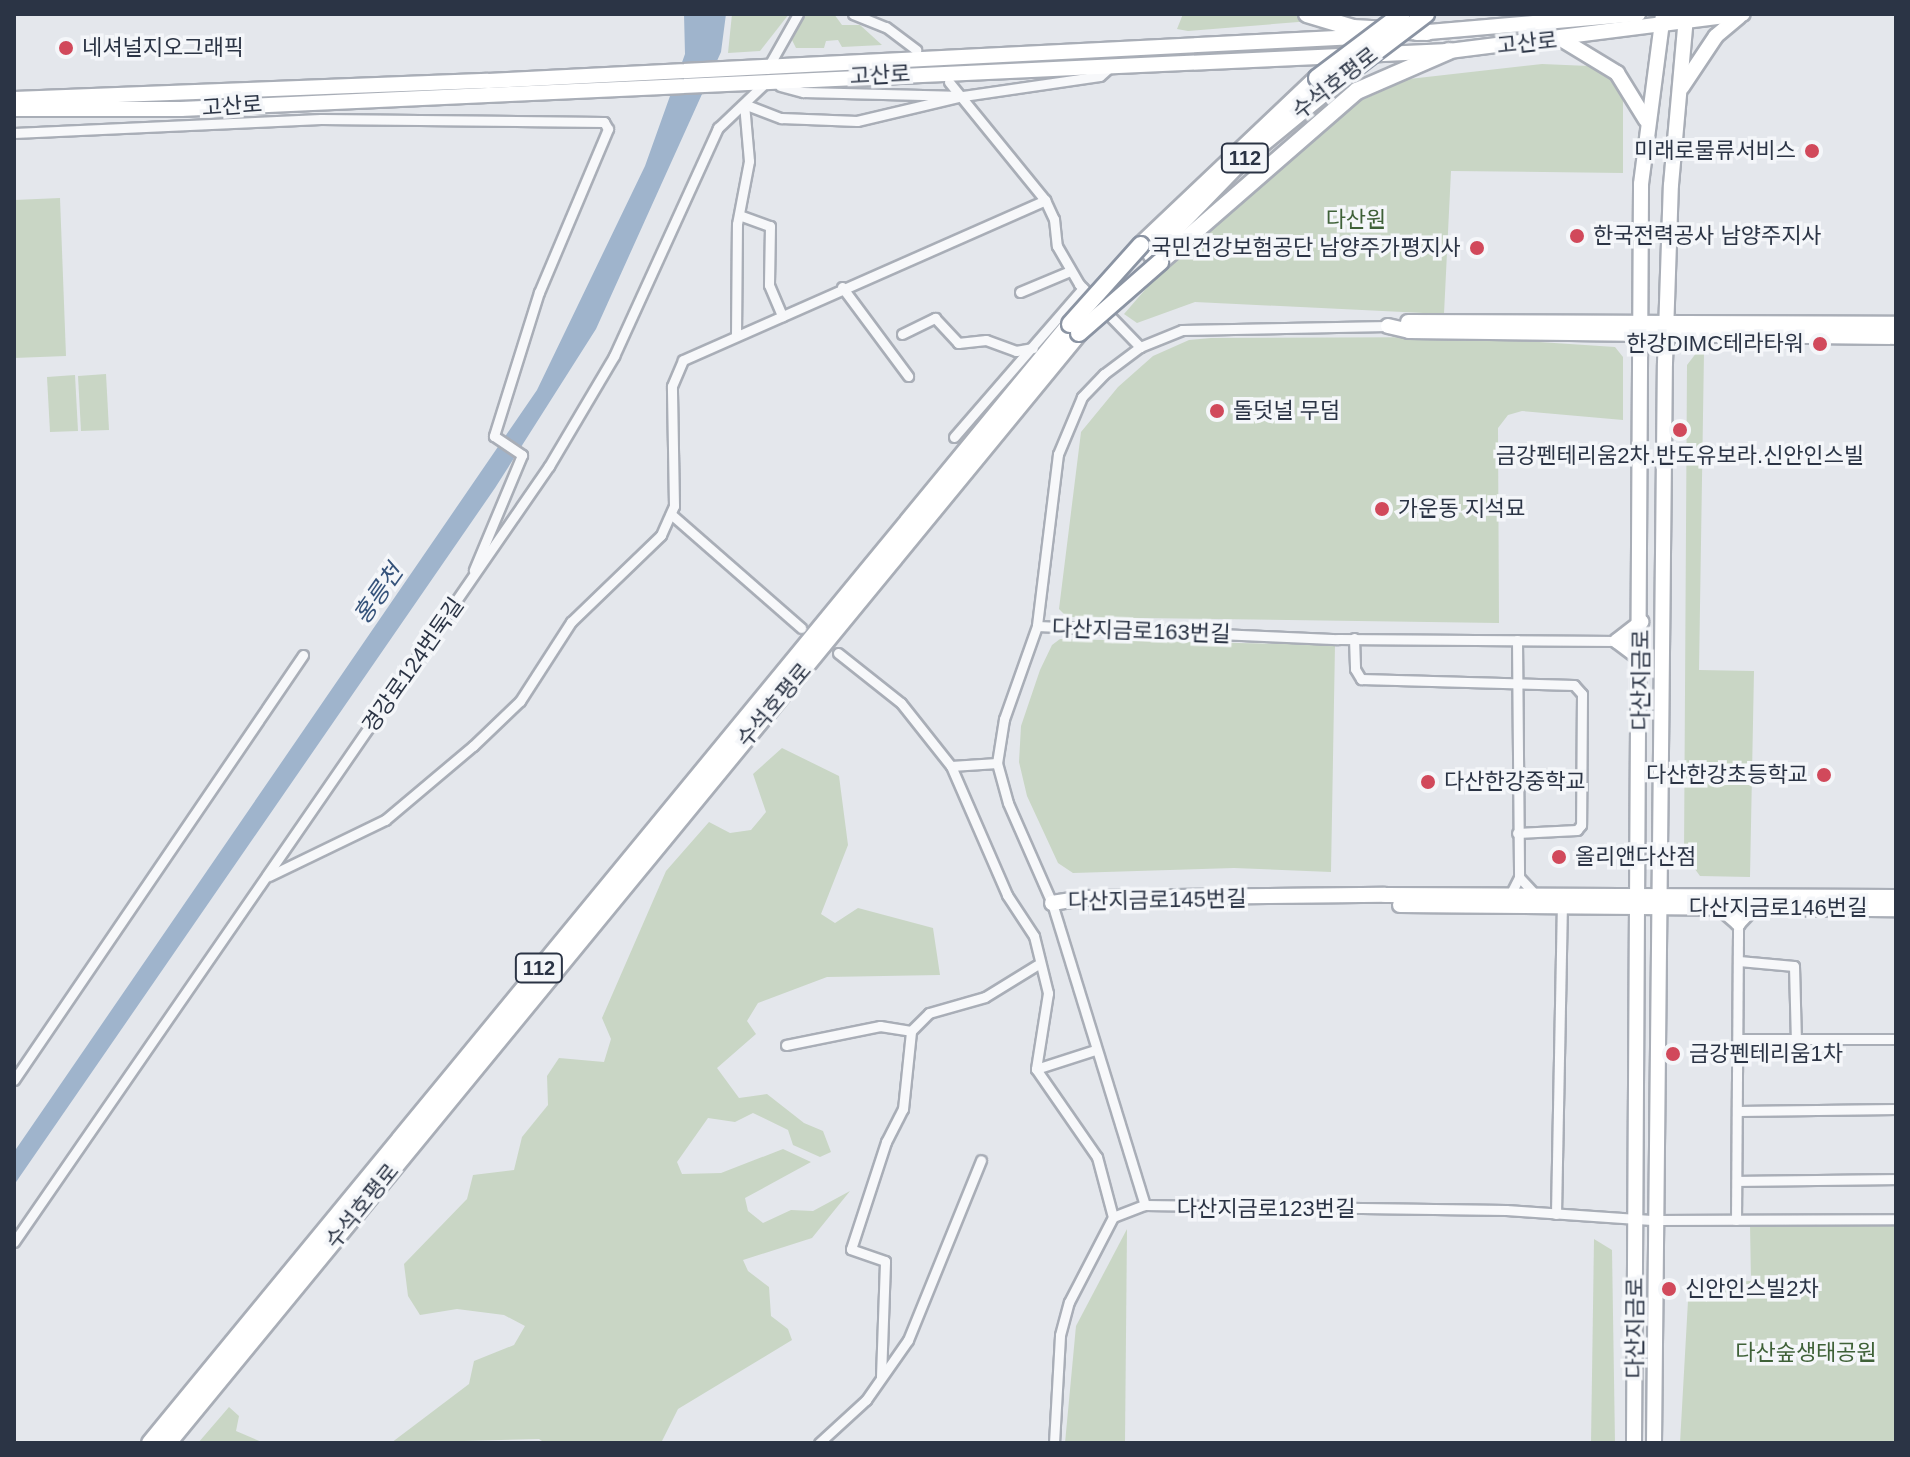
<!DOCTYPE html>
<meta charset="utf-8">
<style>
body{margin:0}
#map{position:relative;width:1910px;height:1457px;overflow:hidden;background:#e4e7ec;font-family:Helvetica,"Noto Sans KR",sans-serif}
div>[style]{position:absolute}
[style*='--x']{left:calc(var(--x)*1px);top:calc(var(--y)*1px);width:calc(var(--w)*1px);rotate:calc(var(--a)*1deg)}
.green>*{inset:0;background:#c9d6c5}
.water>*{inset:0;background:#9fb4cc}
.roads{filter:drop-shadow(2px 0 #a9aeb7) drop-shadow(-2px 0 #a9aeb7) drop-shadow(0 2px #a9aeb7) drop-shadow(0 -2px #a9aeb7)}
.street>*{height:9px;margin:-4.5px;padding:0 4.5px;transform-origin:4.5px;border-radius:4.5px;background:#f7f8fa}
.secondary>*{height:14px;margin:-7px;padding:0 7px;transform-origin:7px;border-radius:7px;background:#fff}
.highway>*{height:16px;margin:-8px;padding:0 8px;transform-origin:8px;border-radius:8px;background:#fff}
.bridges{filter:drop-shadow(2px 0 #8b94a3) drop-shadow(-2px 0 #8b94a3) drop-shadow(0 2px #8b94a3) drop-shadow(0 -2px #8b94a3)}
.highway-bridge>*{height:16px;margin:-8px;padding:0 8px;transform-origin:8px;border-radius:8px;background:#fff}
.dots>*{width:22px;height:22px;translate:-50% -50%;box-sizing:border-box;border:4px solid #f4f6f9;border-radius:50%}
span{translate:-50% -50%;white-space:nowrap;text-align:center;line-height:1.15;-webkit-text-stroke:7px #f4f6f9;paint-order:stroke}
.shield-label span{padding:2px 6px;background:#f4f6f9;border:2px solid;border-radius:6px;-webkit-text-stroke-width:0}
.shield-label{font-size:20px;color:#2b3445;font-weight:700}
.street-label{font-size:22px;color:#2b3445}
.poi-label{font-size:22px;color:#2b3445}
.left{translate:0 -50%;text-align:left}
.right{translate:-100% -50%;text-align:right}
.park-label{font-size:22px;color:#3f6138}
.water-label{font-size:24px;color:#34527a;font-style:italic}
.frame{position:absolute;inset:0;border:16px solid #2b3445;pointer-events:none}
</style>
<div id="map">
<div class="green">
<div style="clip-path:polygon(732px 14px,789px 14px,760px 51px,728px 53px)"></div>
<div style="clip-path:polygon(806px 14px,834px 14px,842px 25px,860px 25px,882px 45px,842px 47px,838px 40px,826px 41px,824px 48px,796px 48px,792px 40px)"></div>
<div style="clip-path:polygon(1183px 14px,1300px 14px,1311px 21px,1188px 31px,1177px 29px)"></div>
<div style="clip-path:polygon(1542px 64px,1589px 66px,1607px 75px,1623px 97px,1623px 173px,1451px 171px,1444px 314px,1195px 302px,1137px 323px,1124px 314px,1170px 261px,1221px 222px,1349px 106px,1409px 79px)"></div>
<div style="clip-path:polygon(60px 198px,66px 356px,14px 358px,14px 200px)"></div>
<div style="clip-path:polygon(1462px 337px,1615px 347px,1623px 357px,1623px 420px,1522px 411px,1508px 415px,1498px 428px,1499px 623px,1067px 617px,1059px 609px,1081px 432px,1118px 387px,1153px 356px,1189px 340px,1211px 338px)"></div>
<div style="clip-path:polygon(1697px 352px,1704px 352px,1699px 670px,1754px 671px,1750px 877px,1700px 876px,1684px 854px,1687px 365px)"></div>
<div style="clip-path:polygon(106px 374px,109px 430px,81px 431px,78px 376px)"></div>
<div style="clip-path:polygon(75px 375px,78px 431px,50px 432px,47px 377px)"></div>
<div style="clip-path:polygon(1060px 639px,1335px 645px,1331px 872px,1234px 868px,1073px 873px,1058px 863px,1027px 796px,1019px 762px,1021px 726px,1040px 670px,1052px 645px)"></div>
<div style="clip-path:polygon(782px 748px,839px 776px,848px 845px,821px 914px,835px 923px,858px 908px,933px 928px,940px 975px,827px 977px,758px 1003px,747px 1021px,756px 1034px,717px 1068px,739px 1098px,767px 1094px,804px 1123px,823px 1131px,831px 1152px,820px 1157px,793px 1145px,788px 1130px,753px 1113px,735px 1122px,708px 1118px,677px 1162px,682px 1174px,721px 1173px,783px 1149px,811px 1162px,745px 1198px,748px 1211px,763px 1223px,791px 1210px,813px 1211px,850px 1191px,812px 1238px,743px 1260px,748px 1271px,769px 1287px,771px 1316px,788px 1329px,792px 1340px,678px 1409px,661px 1443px,545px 1443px,539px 1439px,391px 1443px,469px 1384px,474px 1361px,514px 1345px,525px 1326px,504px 1315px,457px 1309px,420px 1315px,408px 1296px,404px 1264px,467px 1199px,473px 1175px,514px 1170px,522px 1137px,548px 1105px,547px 1076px,559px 1058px,604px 1062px,611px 1039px,602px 1018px,666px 871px,709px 822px,730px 833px,751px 830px,766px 812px,753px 774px)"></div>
<div style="clip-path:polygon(1896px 1223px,1896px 1443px,1680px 1443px,1689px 1283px,1751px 1281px,1750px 1224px)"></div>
<div style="clip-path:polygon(1127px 1229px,1125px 1443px,1065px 1443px,1076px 1326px)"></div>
<div style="clip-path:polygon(1594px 1239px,1612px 1250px,1615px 1443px,1591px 1443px)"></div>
<div style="clip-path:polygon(229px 1407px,239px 1416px,236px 1431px,264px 1443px,198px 1443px)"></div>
</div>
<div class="water">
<div style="clip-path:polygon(684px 14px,726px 14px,721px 52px,596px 329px,495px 488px,14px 1185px,14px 1152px,537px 390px,645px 166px,685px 54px)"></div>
</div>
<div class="roads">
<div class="street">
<div style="--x:853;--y:14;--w:35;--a:22"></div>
<div style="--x:886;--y:27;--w:38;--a:37"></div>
<div style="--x:767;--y:69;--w:63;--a:-60.6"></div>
<div style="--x:949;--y:82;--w:152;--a:50.9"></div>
<div style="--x:1045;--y:200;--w:21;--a:65"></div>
<div style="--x:1054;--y:219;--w:27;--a:84"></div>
<div style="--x:1057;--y:246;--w:44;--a:59.9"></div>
<div style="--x:1079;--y:284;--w:88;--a:45.9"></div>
<div style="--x:780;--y:86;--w:24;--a:15"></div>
<div style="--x:803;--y:92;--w:160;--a:1.4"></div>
<div style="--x:963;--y:96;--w:138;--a:-8.3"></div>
<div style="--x:1100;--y:76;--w:15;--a:-42"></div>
<div style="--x:14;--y:133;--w:307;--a:-2.6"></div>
<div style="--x:321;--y:119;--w:283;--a:0.6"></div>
<div style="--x:604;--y:122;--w:8;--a:60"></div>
<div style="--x:608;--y:129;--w:177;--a:112.9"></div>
<div style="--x:539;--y:292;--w:151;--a:107.4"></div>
<div style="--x:494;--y:436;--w:34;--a:34"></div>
<div style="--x:522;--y:455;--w:125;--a:112.7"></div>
<div style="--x:739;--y:215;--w:33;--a:20"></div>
<div style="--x:770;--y:226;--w:59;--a:91"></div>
<div style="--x:769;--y:285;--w:34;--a:67"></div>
<div style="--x:842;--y:287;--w:111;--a:53.4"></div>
<div style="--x:1020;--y:292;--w:54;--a:-22.8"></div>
<div style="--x:1388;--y:326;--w:206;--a:178.9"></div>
<div style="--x:1182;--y:330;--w:45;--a:158"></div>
<div style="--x:1140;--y:347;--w:45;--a:143.1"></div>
<div style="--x:1104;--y:374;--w:32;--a:134"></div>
<div style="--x:1082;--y:397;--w:62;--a:112.8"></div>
<div style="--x:1058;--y:454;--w:173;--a:97"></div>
<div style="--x:1037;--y:626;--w:301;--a:2.5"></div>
<div style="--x:1338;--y:639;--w:279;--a:0.4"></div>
<div style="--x:902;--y:334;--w:37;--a:-26"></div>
<div style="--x:935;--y:318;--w:34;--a:47"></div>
<div style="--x:958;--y:343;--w:28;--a:-6"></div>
<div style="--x:986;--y:340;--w:32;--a:20"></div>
<div style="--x:1016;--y:351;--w:17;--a:-10"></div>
<div style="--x:736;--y:336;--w:112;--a:-89.5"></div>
<div style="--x:737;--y:224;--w:64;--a:-79.2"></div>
<div style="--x:749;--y:161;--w:57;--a:-95"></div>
<div style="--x:744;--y:104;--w:40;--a:21"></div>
<div style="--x:781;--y:118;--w:76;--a:2.3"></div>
<div style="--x:857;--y:121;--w:109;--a:-13.3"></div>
<div style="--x:954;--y:437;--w:197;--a:-49.1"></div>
<div style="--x:671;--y:514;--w:173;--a:41.2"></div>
<div style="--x:1037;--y:626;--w:99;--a:109.5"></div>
<div style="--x:1004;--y:719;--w:45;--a:99"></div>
<div style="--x:997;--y:763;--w:41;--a:74.6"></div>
<div style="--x:1008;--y:803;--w:109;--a:66.3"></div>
<div style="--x:1052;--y:903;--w:316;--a:72.9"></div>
<div style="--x:1145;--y:1205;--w:361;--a:0.8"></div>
<div style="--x:1506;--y:1210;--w:148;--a:3.9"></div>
<div style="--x:1654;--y:1220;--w:242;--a:-0.2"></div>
<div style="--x:1354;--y:638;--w:31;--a:88"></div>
<div style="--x:1355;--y:669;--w:12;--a:59"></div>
<div style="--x:1361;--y:679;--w:213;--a:1.6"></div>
<div style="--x:1574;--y:685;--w:12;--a:48"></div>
<div style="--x:1582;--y:694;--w:131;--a:90.4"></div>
<div style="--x:1581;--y:825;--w:6;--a:129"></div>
<div style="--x:1577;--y:830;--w:60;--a:177.1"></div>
<div style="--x:1517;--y:640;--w:237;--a:89.5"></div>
<div style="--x:838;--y:653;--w:80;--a:38.4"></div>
<div style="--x:901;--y:703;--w:80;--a:51.6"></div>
<div style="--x:997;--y:763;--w:46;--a:176.3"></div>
<div style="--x:951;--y:766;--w:141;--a:66.5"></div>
<div style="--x:1007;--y:895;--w:49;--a:56.6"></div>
<div style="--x:1034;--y:936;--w:59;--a:76.2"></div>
<div style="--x:1048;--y:993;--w:77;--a:99"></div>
<div style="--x:1036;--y:1069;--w:107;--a:55.3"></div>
<div style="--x:1097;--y:1157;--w:62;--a:75.1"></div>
<div style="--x:269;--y:876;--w:129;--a:-25.8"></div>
<div style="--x:385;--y:820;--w:115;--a:-40.1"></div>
<div style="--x:473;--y:746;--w:65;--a:-43.8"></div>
<div style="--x:520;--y:701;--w:94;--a:-57.2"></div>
<div style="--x:571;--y:622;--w:125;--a:-44"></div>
<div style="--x:661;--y:535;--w:32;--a:-66"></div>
<div style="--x:674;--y:506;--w:120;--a:-91"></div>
<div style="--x:672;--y:386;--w:28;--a:-67"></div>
<div style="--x:683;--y:360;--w:396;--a:-23.8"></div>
<div style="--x:1510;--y:895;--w:20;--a:-63"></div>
<div style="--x:1519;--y:877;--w:25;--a:47"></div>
<div style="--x:1739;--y:961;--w:55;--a:5.2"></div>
<div style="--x:1794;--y:966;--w:75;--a:88.5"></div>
<div style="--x:1739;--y:1039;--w:157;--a:0"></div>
<div style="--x:786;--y:1045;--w:96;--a:-11.4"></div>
<div style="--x:880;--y:1026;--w:31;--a:9"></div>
<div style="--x:1036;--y:1069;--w:62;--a:-17.9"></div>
<div style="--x:14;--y:1080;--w:514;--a:-55.78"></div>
<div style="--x:1738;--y:1111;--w:158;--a:-0.7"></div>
<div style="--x:1737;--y:1181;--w:159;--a:-0.7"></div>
<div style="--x:1556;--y:1214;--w:308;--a:-88.9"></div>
<div style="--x:1736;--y:1220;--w:297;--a:-89.6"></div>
<div style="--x:14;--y:1242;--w:943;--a:-55.42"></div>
<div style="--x:549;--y:466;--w:128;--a:-59.4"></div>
<div style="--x:614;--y:356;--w:251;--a:-65.5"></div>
<div style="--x:718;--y:128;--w:64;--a:-43.7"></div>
<div style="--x:881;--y:1377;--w:116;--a:-88"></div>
<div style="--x:885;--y:1261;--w:36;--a:-161"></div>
<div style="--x:851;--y:1249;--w:113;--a:-71.9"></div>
<div style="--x:886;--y:1142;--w:37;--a:-63"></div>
<div style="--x:903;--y:1109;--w:78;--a:-84.1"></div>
<div style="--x:911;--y:1031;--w:25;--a:-45"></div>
<div style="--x:929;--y:1013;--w:58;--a:-15.9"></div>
<div style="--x:985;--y:997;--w:61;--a:-31.6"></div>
<div style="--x:819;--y:1443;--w:64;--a:-42.5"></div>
<div style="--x:866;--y:1400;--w:73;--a:-55"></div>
<div style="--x:908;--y:1340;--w:194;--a:-67.9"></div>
<div style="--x:1054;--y:1443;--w:108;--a:-86.8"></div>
<div style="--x:1060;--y:1335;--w:34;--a:-75"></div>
<div style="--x:1069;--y:1302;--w:96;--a:-62.6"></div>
<div style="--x:1113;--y:1217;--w:34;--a:-21"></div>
</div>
<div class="secondary">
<div style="--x:1417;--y:33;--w:222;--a:-4.9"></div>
<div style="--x:1561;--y:39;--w:66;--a:31.3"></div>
<div style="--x:1617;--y:73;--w:55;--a:58.3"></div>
<div style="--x:1682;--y:87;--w:61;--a:-56.3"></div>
<div style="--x:1716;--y:36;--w:30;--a:-40"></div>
<div style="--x:14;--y:99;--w:474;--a:-2.2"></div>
<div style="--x:488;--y:81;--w:889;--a:-2.9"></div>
<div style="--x:14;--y:109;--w:167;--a:0"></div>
<div style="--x:181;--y:109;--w:1269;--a:-2.62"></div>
<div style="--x:1449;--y:51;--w:296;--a:-7.2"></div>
<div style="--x:1408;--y:322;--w:488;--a:0.2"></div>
<div style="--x:1388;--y:326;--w:22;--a:13"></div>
<div style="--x:1409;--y:331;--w:487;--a:0.7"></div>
<div style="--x:1641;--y:659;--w:30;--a:-143"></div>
<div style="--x:1617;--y:641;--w:31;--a:-38"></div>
<div style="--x:1052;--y:903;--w:30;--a:-9"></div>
<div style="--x:1082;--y:898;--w:303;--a:-0.6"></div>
<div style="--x:1385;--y:895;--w:511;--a:0.22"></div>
<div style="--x:1400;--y:905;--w:496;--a:0.5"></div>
<div style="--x:1721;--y:908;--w:23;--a:41"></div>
<div style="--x:1738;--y:923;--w:21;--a:-47"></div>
<div style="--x:1634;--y:1443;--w:1259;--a:-89.68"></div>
<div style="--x:1641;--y:184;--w:171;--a:-82.6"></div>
<div style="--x:1654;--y:1443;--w:1080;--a:-89.42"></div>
<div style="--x:1665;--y:363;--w:178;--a:-88.1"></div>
<div style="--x:1671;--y:185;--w:170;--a:-84.9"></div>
</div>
<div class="highway">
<div style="--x:1307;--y:14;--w:48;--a:16.9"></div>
<div style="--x:1353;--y:28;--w:74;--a:3.1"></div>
<div style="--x:1141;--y:245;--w:243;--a:-43.5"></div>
<div style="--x:1151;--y:254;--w:129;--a:-45.9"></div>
<div style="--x:1241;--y:161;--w:139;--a:-39.4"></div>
<div style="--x:1160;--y:262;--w:261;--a:-41"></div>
<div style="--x:1357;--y:91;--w:100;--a:-23.5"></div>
<div style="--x:150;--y:1443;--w:1449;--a:-50.57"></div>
<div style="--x:168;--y:1443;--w:1436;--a:-50.62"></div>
</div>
</div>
<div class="bridges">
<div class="highway-bridge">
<div style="--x:1348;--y:73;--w:98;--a:-37.1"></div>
<div style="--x:1317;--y:78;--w:106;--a:-37"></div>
<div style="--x:1070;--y:324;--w:106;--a:-48.1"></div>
<div style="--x:1079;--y:333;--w:108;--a:-41.2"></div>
</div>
</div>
<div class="dots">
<div style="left:66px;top:48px;background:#d1495b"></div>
<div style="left:1812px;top:151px;background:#d1495b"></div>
<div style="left:1577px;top:236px;background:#d1495b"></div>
<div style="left:1477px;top:248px;background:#d1495b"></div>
<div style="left:1820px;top:344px;background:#d1495b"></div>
<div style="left:1217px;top:411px;background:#d1495b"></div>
<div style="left:1680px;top:430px;background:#d1495b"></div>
<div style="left:1382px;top:509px;background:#d1495b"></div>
<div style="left:1824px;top:775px;background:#d1495b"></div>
<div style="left:1428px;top:782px;background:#d1495b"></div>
<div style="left:1559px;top:857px;background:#d1495b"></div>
<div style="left:1673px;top:1054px;background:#d1495b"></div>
<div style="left:1669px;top:1289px;background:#d1495b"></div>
</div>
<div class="shield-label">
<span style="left:1245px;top:158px">112</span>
<span style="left:539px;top:968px">112</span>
</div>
<div class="street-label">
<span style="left:1527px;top:43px;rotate:-6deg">고산로</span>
<span style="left:880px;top:75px;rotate:-3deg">고산로</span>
<span style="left:1335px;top:83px;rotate:-38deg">수석호평로</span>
<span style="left:232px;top:106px;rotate:-4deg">고산로</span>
<span style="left:1141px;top:631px;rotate:2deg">다산지금로163번길</span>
<span style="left:413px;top:665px;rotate:-55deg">경강로124번둑길</span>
<span style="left:1641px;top:680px;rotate:-90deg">다산지금로</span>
<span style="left:774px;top:705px;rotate:-50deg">수석호평로</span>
<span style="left:1157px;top:900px;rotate:-1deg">다산지금로145번길</span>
<span style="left:1778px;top:908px">다산지금로146번길</span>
<span style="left:362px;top:1206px;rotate:-51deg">수석호평로</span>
<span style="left:1266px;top:1209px">다산지금로123번길</span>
<span style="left:1635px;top:1328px;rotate:-90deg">다산지금로</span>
</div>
<div class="poi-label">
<span class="left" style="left:82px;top:48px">네셔널지오그래픽</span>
<span class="right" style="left:1796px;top:151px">미래로물류서비스</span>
<span class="left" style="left:1593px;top:236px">한국전력공사 남양주지사</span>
<span class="right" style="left:1461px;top:248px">국민건강보험공단 남양주가평지사</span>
<span class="right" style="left:1804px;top:344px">한강DIMC테라타워</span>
<span class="left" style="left:1233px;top:411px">돌덧널 무덤</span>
<span style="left:1680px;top:456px">금강펜테리움2차.반도유보라.신안인스빌</span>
<span class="left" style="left:1398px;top:509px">가운동 지석묘</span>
<span class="right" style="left:1808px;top:775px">다산한강초등학교</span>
<span class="left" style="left:1444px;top:782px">다산한강중학교</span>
<span class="left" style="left:1575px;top:857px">올리앤다산점</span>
<span class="left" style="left:1689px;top:1054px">금강펜테리움1차</span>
<span class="left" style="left:1685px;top:1289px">신안인스빌2차</span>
</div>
<div class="park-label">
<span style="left:1356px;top:220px">다산원</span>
<span style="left:1806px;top:1353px">다산숲생태공원</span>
</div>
<div class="water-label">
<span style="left:378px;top:594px;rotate:-55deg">홍릉천</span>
</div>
<div class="frame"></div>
</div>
